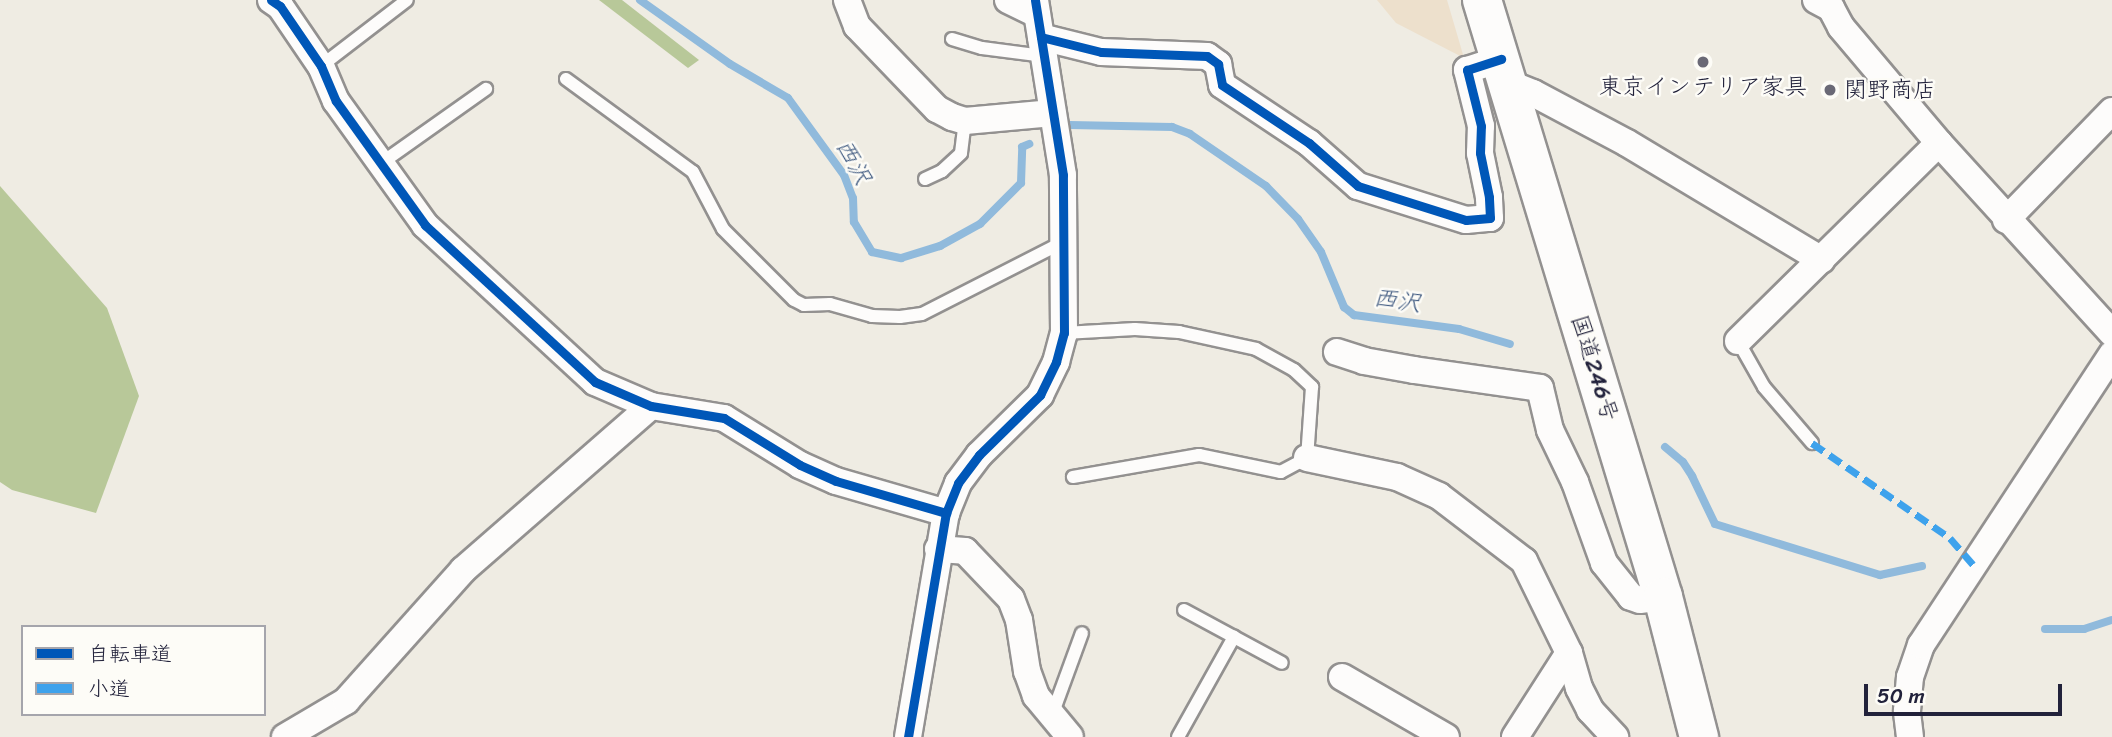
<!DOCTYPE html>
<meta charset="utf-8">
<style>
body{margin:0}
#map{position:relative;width:2112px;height:737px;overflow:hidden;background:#efece3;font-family:Sriracha,"Klee One",sans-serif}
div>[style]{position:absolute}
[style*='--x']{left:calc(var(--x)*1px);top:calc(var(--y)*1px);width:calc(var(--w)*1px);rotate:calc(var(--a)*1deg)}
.built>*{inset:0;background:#ede0cc}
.forest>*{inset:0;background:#b8c899}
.stream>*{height:8px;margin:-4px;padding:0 4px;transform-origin:4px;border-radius:4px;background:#90badc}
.roads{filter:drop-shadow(2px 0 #939190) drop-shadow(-2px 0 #939190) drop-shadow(0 2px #939190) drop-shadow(0 -2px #939190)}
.lane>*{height:12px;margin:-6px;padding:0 6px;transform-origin:6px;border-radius:6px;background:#fdfcfb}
.street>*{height:26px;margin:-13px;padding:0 13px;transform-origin:13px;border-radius:13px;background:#fdfcfb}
.highway>*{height:38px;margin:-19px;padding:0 19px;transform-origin:19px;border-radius:19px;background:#fdfcfb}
.quiet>*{height:7px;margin-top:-3.5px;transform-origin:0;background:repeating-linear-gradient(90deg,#3ea2ec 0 14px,transparent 0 21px)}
.cycleway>*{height:9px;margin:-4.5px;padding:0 4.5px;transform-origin:4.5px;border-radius:4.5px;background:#0057b8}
.dots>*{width:19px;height:19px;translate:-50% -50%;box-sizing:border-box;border:4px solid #fdfcf7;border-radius:50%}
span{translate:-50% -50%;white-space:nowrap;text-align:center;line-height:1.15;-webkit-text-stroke:5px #fdfcf7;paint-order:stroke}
.poi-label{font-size:23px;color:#22223b}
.left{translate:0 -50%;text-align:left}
.street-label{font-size:23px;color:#22223b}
.water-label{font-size:24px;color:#425c82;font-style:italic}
.legend{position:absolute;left:21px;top:625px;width:245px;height:91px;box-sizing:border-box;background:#fdfcf7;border:2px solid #a5a5ac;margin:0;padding:9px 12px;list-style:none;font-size:21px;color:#22223b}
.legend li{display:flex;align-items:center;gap:14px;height:35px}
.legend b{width:35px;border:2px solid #a5a5ac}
.scale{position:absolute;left:1864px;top:684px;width:198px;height:32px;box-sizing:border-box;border:4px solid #22223b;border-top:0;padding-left:9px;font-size:21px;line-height:24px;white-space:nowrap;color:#22223b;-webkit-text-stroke:5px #fdfcf7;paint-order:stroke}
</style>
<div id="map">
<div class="built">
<div style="clip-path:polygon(1377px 0,1447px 0,1464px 58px,1396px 23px)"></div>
</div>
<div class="forest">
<div style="clip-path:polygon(599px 0,622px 0,699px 60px,688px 68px)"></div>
<div style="clip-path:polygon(0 186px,107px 308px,139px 396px,96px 513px,12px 490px,0 482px)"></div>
</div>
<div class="stream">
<div style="--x:640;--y:0;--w:110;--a:35.4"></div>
<div style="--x:730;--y:64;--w:67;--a:30.4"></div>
<div style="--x:788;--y:98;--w:95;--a:54"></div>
<div style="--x:844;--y:175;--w:25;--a:69"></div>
<div style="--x:853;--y:198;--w:24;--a:88"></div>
<div style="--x:854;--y:222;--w:35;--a:59"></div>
<div style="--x:872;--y:252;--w:30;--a:12"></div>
<div style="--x:901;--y:258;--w:41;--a:-17.1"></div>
<div style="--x:940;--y:246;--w:46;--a:-28.8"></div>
<div style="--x:980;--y:224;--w:58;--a:-45"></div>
<div style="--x:1021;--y:183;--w:36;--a:-88"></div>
<div style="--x:1022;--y:147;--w:8;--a:-23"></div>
<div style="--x:1070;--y:125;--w:102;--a:1.1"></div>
<div style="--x:1172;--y:127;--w:19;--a:21"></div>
<div style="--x:1190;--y:134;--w:92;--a:34.4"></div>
<div style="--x:1266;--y:186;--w:46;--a:45.9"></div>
<div style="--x:1298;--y:219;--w:40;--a:55.1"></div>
<div style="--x:1321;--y:252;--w:60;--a:67.3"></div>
<div style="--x:1344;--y:307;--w:13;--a:39"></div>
<div style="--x:1354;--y:315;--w:106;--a:7.6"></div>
<div style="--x:1459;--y:329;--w:53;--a:16.4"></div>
<div style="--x:1665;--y:447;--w:23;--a:40"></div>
<div style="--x:1683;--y:462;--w:17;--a:57"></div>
<div style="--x:1692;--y:476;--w:53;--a:64.4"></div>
<div style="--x:1715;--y:524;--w:173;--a:17.2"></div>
<div style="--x:1880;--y:575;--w:43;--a:-12.1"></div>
<div style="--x:2045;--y:629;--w:39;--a:0"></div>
<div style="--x:2084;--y:629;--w:29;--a:-18"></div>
</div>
<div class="roads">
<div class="lane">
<div style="--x:952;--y:39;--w:31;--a:17"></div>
<div style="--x:982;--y:48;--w:63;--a:7.4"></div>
<div style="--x:321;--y:66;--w:108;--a:-37.5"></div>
<div style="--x:566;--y:79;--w:157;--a:36.2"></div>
<div style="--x:693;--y:172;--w:64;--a:62.2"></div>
<div style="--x:723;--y:229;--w:100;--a:45"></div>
<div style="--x:794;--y:300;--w:11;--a:27"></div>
<div style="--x:804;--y:305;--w:26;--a:-2"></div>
<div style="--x:830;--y:304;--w:44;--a:15.9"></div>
<div style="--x:872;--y:316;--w:28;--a:2"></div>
<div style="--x:900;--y:317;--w:22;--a:-8"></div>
<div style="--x:922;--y:314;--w:161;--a:-27"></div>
<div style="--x:380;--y:164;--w:130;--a:-35.3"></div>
<div style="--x:925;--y:179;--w:19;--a:-25"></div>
<div style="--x:942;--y:171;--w:26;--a:-43"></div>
<div style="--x:961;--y:153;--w:32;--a:-83"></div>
<div style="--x:1064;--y:333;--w:71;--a:-3.2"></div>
<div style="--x:1135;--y:329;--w:44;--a:3.9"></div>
<div style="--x:1179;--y:332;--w:79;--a:12.4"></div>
<div style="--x:1256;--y:349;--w:43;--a:28.9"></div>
<div style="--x:1294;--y:370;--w:25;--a:43"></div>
<div style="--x:1312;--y:387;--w:71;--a:94"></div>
<div style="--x:1307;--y:458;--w:30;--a:152"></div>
<div style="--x:1281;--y:472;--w:84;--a:-168.3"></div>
<div style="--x:1199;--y:455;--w:128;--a:170.1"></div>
<div style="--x:1738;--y:341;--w:53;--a:60.5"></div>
<div style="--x:1764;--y:387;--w:74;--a:49.4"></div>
<div style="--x:1184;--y:610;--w:111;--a:28.4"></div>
<div style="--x:1052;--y:715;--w:87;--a:-69.9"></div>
<div style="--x:1178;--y:737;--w:115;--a:-60.8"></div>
</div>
<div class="street">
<div style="--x:271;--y:0;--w:11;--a:34"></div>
<div style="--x:280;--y:6;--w:73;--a:55.7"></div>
<div style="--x:321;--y:66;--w:38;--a:67"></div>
<div style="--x:336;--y:101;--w:153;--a:54.3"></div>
<div style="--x:425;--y:225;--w:231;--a:42.7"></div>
<div style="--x:595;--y:382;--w:61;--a:23.2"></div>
<div style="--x:651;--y:406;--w:74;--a:9.3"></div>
<div style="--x:724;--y:418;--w:89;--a:31.7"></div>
<div style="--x:800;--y:465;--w:39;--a:24"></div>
<div style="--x:836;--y:481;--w:115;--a:16.2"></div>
<div style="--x:847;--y:0;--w:28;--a:69"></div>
<div style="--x:857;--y:26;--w:115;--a:46.1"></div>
<div style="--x:937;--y:109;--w:17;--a:28"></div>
<div style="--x:952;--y:117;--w:14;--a:17"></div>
<div style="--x:965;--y:121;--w:88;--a:-5.2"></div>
<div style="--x:1008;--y:0;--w:32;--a:26"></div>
<div style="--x:1816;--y:0;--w:17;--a:28"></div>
<div style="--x:1831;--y:8;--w:21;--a:62"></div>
<div style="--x:1841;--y:27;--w:152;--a:49.8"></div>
<div style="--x:1939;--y:143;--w:257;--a:47.7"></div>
<div style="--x:1041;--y:37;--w:62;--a:14"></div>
<div style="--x:1101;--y:52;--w:106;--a:2.2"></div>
<div style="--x:1207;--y:56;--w:14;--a:36"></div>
<div style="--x:1218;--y:64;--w:21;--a:79"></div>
<div style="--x:1222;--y:85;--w:105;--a:33.7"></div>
<div style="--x:1309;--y:143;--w:65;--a:41.3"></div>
<div style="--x:1358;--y:186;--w:113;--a:17.5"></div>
<div style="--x:1466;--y:220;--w:24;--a:-5"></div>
<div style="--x:1490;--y:218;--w:21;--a:-93"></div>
<div style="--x:1489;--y:197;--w:45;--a:-101.6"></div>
<div style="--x:1480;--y:153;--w:27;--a:-88"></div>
<div style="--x:1481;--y:126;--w:58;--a:-104"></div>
<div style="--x:1467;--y:70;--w:36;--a:-18"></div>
<div style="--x:1508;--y:83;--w:27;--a:22"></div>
<div style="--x:1533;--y:93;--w:106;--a:28"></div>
<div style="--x:1627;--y:143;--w:227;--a:31"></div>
<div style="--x:2006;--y:220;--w:152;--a:-45.8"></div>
<div style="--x:1738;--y:341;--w:282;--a:-44.6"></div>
<div style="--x:1337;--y:352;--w:28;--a:18"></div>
<div style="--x:1364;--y:361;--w:51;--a:10.2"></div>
<div style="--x:1414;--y:370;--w:127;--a:8.1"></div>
<div style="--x:1540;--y:388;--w:43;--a:76.6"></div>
<div style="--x:1550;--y:430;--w:58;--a:64.3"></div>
<div style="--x:1575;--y:482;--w:86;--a:70.3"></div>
<div style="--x:1604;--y:563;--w:43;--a:51.5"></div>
<div style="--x:1631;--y:597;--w:9;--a:18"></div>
<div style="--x:1640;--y:600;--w:23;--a:-7"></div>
<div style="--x:1307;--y:458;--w:92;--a:11.9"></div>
<div style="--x:1397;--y:477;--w:46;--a:24.3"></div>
<div style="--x:1439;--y:496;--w:107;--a:37.4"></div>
<div style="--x:1524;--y:561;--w:102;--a:63.9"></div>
<div style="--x:1569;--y:653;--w:36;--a:74"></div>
<div style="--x:1579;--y:688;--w:25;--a:63"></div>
<div style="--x:1590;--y:710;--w:37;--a:47"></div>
<div style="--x:938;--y:549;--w:27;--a:4"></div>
<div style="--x:965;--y:551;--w:66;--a:46.2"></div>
<div style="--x:1011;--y:599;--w:22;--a:69"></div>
<div style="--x:1019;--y:620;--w:52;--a:81.1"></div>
<div style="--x:1027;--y:671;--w:27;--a:70"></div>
<div style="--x:1036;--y:696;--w:53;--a:50.3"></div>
<div style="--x:1342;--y:677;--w:120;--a:30"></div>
<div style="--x:285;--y:737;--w:71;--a:-30.5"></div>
<div style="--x:346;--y:701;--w:176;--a:-48.2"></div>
<div style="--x:463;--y:570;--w:249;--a:-41.1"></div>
<div style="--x:908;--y:737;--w:227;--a:-80.4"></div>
<div style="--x:946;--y:513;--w:32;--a:-68"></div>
<div style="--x:958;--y:483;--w:35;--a:-53"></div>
<div style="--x:979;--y:455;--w:86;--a:-44.5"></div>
<div style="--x:1040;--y:395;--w:37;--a:-64"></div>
<div style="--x:1056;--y:362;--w:30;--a:-75"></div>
<div style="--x:1064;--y:333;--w:158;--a:-90.4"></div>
<div style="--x:1063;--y:175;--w:177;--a:-99.1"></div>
<div style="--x:1515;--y:737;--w:100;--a:-57.3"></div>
<div style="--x:1910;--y:737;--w:26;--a:-97"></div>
<div style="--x:1907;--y:711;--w:34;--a:-85"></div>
<div style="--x:1910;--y:677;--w:34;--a:-71"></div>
<div style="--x:1921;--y:645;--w:348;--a:-56.7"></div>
</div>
<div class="highway">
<div style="--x:1482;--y:0;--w:624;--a:73.13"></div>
<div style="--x:1663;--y:597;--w:145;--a:75.6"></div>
</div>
</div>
<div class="quiet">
<div style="--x:1812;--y:443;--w:168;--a:34.5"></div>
<div style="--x:1950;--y:538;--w:35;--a:49"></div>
</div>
<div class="cycleway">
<div style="--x:271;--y:0;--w:11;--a:34"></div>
<div style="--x:280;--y:6;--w:73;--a:55.7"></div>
<div style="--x:321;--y:66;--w:38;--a:67"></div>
<div style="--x:336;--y:101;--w:153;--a:54.3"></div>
<div style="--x:425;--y:225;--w:231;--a:42.7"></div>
<div style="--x:595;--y:382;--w:61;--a:23.2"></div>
<div style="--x:651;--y:406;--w:74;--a:9.3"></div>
<div style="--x:724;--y:418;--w:89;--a:31.7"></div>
<div style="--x:800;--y:465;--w:39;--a:24"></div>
<div style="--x:836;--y:481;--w:115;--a:16.2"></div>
<div style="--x:1041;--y:37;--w:62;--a:14"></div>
<div style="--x:1101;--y:52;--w:106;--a:2.2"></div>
<div style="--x:1207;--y:56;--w:14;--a:36"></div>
<div style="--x:1218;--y:64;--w:21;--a:79"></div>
<div style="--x:1222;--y:85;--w:105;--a:33.7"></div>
<div style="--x:1309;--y:143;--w:65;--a:41.3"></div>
<div style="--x:1358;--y:186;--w:113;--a:17.5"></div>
<div style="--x:1466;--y:220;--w:24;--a:-5"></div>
<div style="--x:1490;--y:218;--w:21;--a:-93"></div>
<div style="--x:1489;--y:197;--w:45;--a:-101.6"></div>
<div style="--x:1480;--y:153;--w:27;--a:-88"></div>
<div style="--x:1481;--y:126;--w:58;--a:-104"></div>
<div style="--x:1467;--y:70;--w:36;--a:-18"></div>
<div style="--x:908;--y:737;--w:227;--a:-80.4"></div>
<div style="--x:946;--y:513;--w:32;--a:-68"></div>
<div style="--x:958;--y:483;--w:35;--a:-53"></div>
<div style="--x:979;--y:455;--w:86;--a:-44.5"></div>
<div style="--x:1040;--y:395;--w:37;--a:-64"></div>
<div style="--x:1056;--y:362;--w:30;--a:-75"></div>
<div style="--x:1064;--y:333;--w:158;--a:-90.4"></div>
<div style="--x:1063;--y:175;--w:177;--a:-99.1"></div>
</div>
<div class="dots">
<div style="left:1703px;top:62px;background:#6a6976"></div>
<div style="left:1830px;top:90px;background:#6a6976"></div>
</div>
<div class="poi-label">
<span style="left:1703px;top:87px">東京インテリア家具</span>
<span class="left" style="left:1844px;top:90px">関野商店</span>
</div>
<div class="street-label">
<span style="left:1594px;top:368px;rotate:73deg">国道246号</span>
</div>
<div class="water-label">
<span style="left:853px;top:162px;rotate:61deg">西沢</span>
<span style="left:1397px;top:301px;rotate:8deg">西沢</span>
</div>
<ul class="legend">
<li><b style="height:9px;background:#0057b8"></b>自転車道</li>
<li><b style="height:9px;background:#3ea2ec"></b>小道</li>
</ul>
<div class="scale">50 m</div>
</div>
